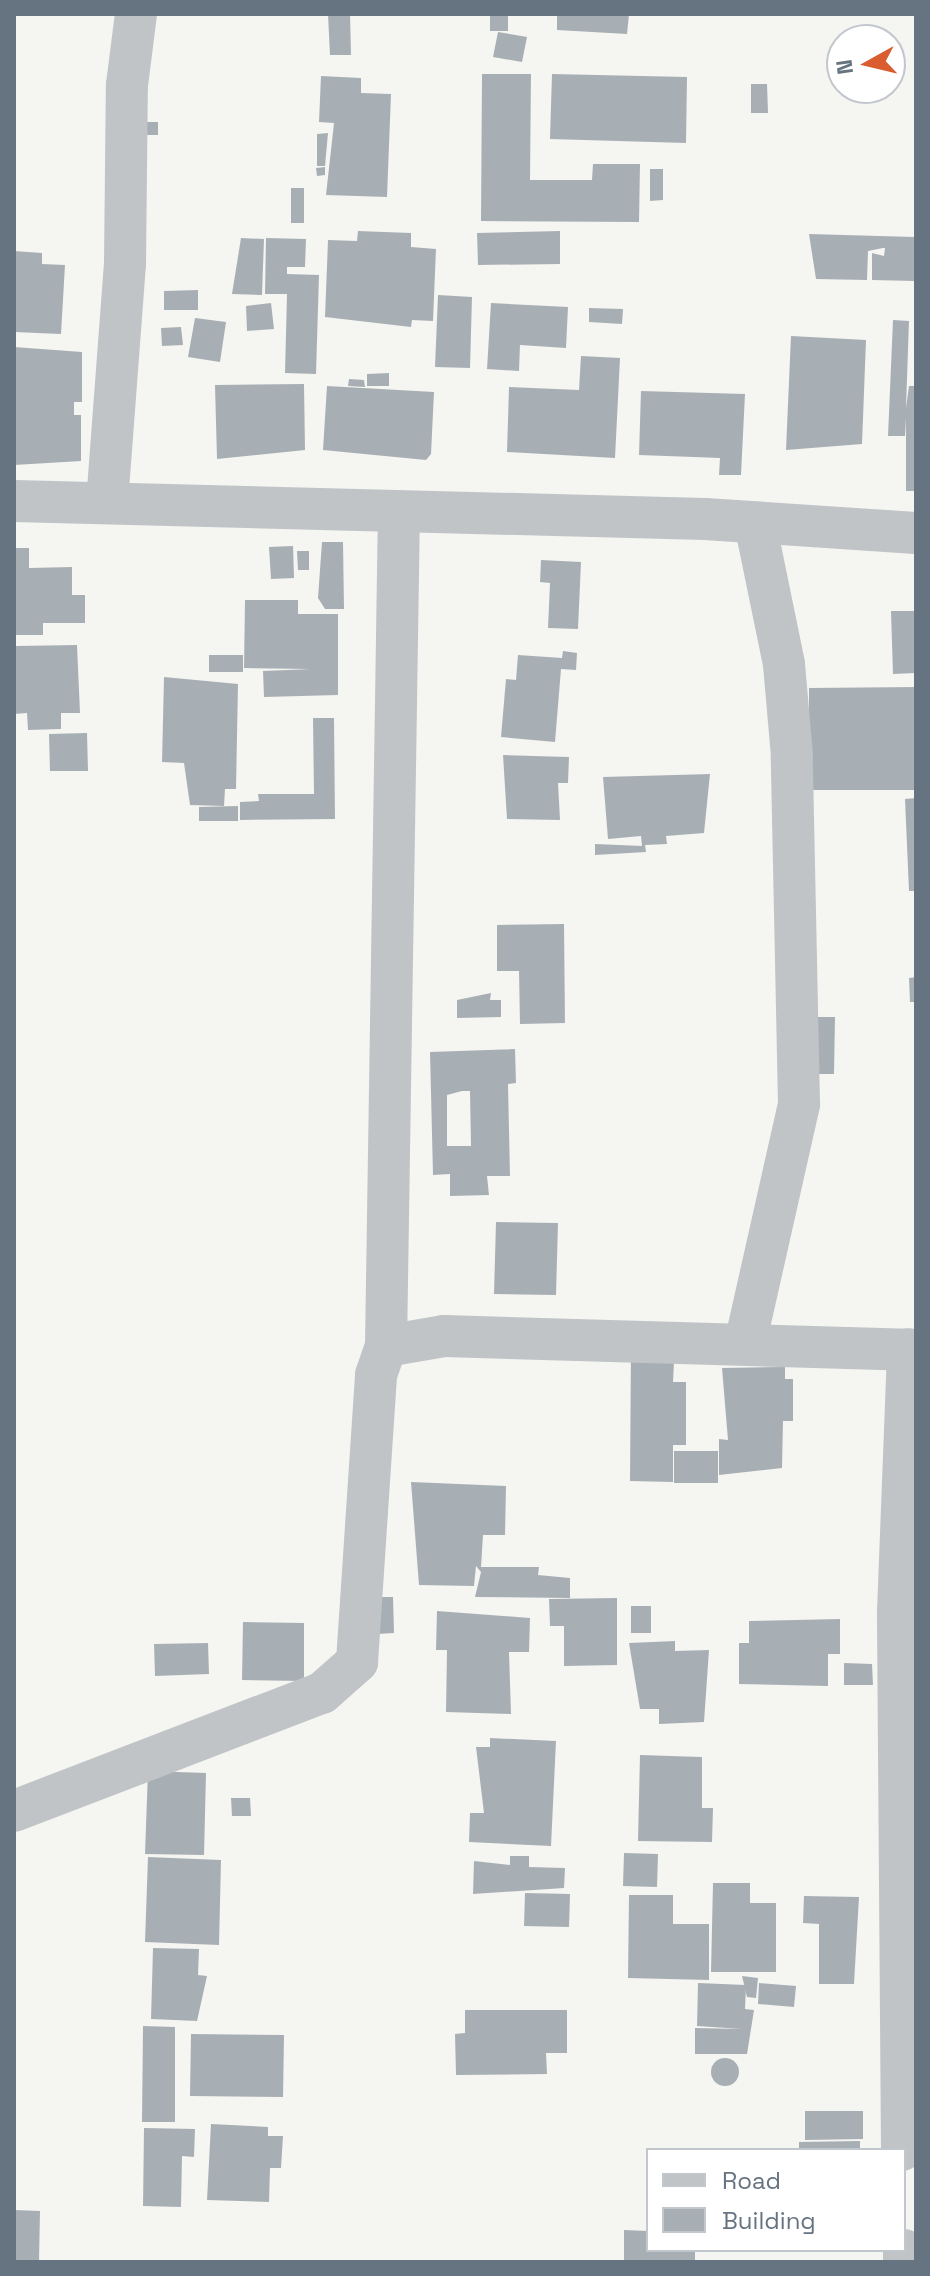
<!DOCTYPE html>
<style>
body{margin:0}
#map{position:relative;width:930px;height:2276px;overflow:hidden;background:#f5f5f2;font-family:"Space Grotesk",sans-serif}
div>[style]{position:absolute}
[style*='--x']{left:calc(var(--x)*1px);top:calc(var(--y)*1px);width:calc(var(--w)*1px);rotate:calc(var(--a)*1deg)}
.building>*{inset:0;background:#a8afb4}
.round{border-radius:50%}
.minor>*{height:42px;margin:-21px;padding:0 21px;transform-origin:21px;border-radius:21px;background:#c0c4c7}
span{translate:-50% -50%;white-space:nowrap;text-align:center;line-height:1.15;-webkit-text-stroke:8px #fff;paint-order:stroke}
.frame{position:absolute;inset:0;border:16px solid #667481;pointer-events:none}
.legend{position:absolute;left:646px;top:2148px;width:260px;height:104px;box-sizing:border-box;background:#fff;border:2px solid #c2c7cd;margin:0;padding:10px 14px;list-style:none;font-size:24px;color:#667481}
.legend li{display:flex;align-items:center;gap:16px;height:40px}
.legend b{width:40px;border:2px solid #c2c7cd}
.north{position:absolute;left:826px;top:24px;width:80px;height:80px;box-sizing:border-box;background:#fff;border:2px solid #c2c7cd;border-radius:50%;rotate:262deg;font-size:22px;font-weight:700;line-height:32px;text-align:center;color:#667481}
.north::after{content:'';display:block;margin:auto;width:28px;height:36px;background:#d95d2e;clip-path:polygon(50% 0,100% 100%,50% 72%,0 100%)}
</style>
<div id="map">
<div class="building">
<div style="clip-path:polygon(328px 14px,350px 14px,351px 55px,330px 55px)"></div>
<div style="clip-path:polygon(490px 14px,508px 14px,508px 31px,490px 31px)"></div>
<div style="clip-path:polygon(557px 14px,629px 14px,627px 34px,557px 30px)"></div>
<div style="clip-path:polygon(498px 32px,527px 37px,522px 62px,493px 57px)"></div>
<div style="clip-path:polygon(482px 74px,531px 74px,530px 180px,592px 180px,593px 164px,640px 164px,639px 222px,481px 221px)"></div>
<div style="clip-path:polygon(552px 74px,687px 77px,686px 143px,550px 139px)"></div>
<div style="clip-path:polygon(321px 76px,361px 78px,361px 93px,391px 94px,387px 197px,326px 195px,334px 123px,319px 122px)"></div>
<div style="clip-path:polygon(751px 84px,767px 84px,768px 113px,751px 113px)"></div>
<div style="clip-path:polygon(143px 122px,158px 122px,158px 135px,143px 135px)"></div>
<div style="clip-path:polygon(328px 133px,325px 166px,317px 166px,317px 134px)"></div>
<div style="clip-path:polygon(325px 167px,325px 175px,317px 176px,316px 168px)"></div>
<div style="clip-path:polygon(650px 169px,663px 169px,663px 200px,650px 201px)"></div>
<div style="clip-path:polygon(291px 188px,304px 188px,304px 223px,291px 223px)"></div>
<div style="clip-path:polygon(358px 231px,411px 233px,411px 247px,436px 249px,433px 321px,412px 320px,411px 327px,325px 317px,328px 240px,357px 241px)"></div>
<div style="clip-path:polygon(560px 231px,560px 264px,478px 265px,477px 233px)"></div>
<div style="clip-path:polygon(809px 234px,914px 237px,914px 281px,872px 280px,872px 253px,884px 256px,885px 248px,883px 248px,868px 251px,867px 280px,816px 279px)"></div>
<div style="clip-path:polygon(241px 238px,264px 239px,262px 295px,232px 294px)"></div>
<div style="clip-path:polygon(266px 238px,306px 239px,305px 267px,287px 267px,287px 274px,319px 275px,316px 374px,285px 373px,287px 294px,265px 294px)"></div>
<div style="clip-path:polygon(14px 251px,42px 253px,42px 264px,65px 265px,61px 334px,14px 332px)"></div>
<div style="clip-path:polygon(198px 290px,198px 310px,164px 310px,164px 291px)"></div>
<div style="clip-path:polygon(438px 295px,472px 297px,470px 368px,435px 367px)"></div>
<div style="clip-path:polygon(271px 303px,274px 329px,247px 331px,246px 306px)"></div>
<div style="clip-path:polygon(491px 303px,568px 307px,566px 348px,520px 345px,519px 371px,487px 369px)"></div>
<div style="clip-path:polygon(589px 308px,623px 309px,622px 324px,589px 322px)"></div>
<div style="clip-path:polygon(195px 318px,226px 322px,220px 362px,188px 357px)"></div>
<div style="clip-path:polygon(893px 320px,909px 321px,906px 408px,909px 386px,916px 386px,916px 491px,906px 491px,906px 418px,905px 436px,888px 436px)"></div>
<div style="clip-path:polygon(181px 327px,183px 345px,162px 346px,161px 328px)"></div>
<div style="clip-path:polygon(791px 336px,866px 340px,862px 444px,786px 450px)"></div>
<div style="clip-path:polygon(14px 347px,82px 352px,82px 402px,74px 402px,74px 415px,81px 415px,81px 461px,14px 465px)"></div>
<div style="clip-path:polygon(581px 356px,620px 358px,615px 458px,507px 452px,509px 387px,579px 390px)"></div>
<div style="clip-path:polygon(389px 373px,389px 386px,367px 386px,367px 374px)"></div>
<div style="clip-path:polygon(349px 379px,364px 380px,365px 387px,348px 386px)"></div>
<div style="clip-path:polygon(304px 384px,305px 450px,217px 459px,215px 385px)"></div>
<div style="clip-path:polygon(327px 386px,434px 392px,431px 454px,426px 460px,323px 450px)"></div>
<div style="clip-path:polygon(641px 391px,745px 394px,741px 475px,719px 475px,720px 458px,639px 455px)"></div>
<div style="clip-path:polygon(322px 542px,343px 542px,344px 609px,325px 609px,318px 598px)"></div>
<div style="clip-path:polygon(293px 546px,294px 578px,271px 579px,269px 547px)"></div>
<div style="clip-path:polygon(14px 548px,29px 548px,29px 568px,72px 567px,72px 595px,85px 595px,85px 623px,43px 623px,43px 635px,14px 635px)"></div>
<div style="clip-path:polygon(297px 551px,309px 551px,309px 570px,298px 570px)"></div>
<div style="clip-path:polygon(541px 560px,581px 562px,578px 629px,548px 628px,550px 583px,540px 582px)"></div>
<div style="clip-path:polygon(245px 600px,298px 600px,298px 614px,338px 614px,338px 695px,264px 697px,263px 671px,311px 669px,244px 668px)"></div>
<div style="clip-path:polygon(891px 611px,916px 611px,916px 673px,893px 674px)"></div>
<div style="clip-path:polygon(77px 645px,80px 713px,61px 713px,61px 729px,28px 730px,27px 713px,14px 714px,16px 646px)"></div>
<div style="clip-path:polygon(563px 651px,577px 653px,576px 670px,561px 669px,555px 742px,501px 737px,506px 679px,516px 680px,518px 655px,562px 658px)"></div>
<div style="clip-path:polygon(209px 655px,243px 655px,243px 672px,209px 672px)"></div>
<div style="clip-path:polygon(164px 677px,238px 684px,236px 789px,225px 789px,224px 806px,190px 805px,184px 763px,162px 762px)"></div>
<div style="clip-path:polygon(916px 687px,916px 790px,809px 790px,809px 688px)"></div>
<div style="clip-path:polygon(313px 718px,334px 718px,335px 819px,240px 820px,240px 802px,259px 801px,258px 794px,314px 794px)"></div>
<div style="clip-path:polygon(87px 733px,88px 771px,50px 771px,49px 734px)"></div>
<div style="clip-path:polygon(503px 755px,569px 757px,568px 783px,558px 783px,560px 820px,507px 819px)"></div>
<div style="clip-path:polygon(710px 774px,704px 833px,666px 836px,667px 844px,645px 845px,646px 852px,595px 855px,595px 844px,642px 846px,641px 836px,608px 839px,603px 777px)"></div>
<div style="clip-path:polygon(916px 798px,916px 891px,909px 891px,905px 799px)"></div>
<div style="clip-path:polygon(238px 806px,238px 821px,199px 821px,199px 807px)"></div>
<div style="clip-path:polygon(564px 924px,565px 1023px,520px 1024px,519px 971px,497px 971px,497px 925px)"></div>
<div style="clip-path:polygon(916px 977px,916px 1002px,910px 1002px,909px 978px)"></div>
<div style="clip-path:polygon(491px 993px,490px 1000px,501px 1000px,501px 1017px,457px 1018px,457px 1000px)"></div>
<div style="clip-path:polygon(813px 1017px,835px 1017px,834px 1074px,813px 1074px)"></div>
<div style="clip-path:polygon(evenodd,515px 1049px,516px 1083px,508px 1084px,510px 1176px,487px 1176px,489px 1195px,450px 1196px,450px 1174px,433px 1175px,430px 1052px,515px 1049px,462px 1091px,470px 1091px,471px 1146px,447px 1146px,447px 1095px,462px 1091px)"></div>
<div style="clip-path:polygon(496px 1222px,558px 1223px,556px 1295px,494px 1294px)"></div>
<div style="clip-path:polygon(631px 1344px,674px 1362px,673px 1382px,686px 1382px,686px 1445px,673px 1445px,673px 1482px,630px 1481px)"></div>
<div style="clip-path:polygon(785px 1367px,785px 1379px,793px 1379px,793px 1421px,783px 1421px,782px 1468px,719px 1475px,719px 1439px,728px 1440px,722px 1368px)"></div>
<div style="clip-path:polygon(674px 1451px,718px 1451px,718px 1483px,674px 1483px)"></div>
<div style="clip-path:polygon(411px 1482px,506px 1486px,505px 1535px,483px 1535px,481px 1567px,539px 1567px,538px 1575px,570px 1578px,570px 1598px,475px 1597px,481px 1572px,476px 1566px,474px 1586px,419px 1585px)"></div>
<div style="clip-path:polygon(376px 1597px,393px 1597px,394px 1633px,377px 1634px)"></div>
<div style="clip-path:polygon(617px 1598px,617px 1665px,564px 1666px,564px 1626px,550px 1626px,549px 1599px)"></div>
<div style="clip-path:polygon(631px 1606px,651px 1606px,651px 1633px,631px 1633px)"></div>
<div style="clip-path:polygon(437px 1611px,530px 1618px,529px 1652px,509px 1652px,511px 1714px,446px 1712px,447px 1650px,436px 1650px)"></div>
<div style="clip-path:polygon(840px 1619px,840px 1654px,828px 1654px,828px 1686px,739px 1684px,739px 1643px,749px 1643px,749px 1621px)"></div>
<div style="clip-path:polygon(243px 1622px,304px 1623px,304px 1681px,242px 1680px)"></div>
<div style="clip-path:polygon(675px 1641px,675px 1651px,709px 1650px,704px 1722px,659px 1724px,659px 1709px,640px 1709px,629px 1643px)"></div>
<div style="clip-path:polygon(208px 1643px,209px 1674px,155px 1676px,154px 1644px)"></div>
<div style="clip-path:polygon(844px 1663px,872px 1664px,873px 1685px,844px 1685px)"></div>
<div style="clip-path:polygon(490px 1738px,556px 1741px,551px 1846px,469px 1842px,470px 1813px,484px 1813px,476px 1747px,490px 1747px)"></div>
<div style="clip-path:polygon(640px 1755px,702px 1757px,702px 1808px,713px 1808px,712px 1842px,638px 1841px)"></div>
<div style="clip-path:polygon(148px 1771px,206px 1773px,204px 1855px,145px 1854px)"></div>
<div style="clip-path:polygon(231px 1798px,250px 1798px,251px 1816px,232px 1816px)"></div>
<div style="clip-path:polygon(624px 1853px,658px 1854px,657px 1887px,623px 1886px)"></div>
<div style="clip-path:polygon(510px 1856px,529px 1856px,529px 1867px,565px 1868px,564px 1888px,473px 1894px,474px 1861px,510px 1865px)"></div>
<div style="clip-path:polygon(148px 1857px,221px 1860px,219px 1945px,145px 1942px)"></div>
<div style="clip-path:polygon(713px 1883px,750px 1883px,750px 1903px,776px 1903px,776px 1972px,711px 1972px)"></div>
<div style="clip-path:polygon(525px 1893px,570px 1894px,569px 1927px,524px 1926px)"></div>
<div style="clip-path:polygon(629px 1895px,673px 1895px,673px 1924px,709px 1924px,709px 1980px,628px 1978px)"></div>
<div style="clip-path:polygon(804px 1896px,859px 1897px,854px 1984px,819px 1984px,819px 1924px,803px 1923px)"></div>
<div style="clip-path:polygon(153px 1948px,199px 1949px,198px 1975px,207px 1976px,197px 2021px,151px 2019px)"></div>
<div style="clip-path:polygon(742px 1976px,758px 1978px,756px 1998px,747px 1997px)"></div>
<div style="clip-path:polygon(698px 1983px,746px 1985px,745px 2009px,754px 2010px,747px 2054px,695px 2054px,695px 2028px,742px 2029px,697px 2026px)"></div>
<div style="clip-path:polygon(759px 1983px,796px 1986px,794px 2007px,758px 2004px)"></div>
<div style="clip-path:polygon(465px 2010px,567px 2010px,567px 2053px,546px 2053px,547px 2074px,456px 2075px,455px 2034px,465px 2033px)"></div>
<div style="clip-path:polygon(143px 2026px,175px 2027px,175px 2122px,142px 2122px)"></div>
<div style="clip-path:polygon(191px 2034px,284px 2035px,283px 2097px,190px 2096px)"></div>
<div class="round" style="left:711px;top:2058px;width:28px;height:28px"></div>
<div style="clip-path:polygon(805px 2111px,863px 2111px,863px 2139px,805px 2140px)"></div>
<div style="clip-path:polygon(211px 2124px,268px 2127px,268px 2136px,283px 2136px,281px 2168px,270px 2168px,269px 2202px,207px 2200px)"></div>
<div style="clip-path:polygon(144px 2128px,195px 2129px,194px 2157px,182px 2156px,181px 2207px,143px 2206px)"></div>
<div style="clip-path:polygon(860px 2141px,860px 2150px,799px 2150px,799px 2142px)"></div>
<div style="clip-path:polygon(14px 2210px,40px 2211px,39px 2262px,14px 2262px)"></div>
<div style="clip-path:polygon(624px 2230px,648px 2231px,648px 2250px,695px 2250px,695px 2262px,624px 2262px)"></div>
</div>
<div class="minor">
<div style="--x:14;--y:501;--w:691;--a:1.49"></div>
<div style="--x:705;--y:519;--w:211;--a:3.8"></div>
<div style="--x:107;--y:503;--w:240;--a:-85.7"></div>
<div style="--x:125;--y:264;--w:179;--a:-89.4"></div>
<div style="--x:127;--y:85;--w:72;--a:-82.8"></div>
<div style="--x:745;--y:1344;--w:246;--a:-77.3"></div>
<div style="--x:799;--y:1104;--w:348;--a:-91.2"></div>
<div style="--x:792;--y:756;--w:92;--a:-95"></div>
<div style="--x:784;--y:664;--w:144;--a:-101.6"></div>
<div style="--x:386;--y:1346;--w:834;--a:-89.11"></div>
<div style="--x:14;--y:1811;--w:330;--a:-21"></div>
<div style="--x:322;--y:1693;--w:47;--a:-41.5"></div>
<div style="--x:357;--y:1662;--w:288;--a:-86.2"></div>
<div style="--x:376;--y:1375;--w:31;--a:-71"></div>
<div style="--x:386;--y:1346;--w:59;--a:-9.8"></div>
<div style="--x:444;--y:1336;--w:472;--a:1.7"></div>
<div style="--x:902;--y:2150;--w:538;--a:-90.43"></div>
<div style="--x:898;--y:1612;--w:263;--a:-87.8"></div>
<div style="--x:904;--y:2250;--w:12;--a:90"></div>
</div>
<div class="frame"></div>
<ul class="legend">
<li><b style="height:10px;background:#c0c4c7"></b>Road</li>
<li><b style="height:22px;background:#a8afb4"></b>Building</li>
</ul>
<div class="north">N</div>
</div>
